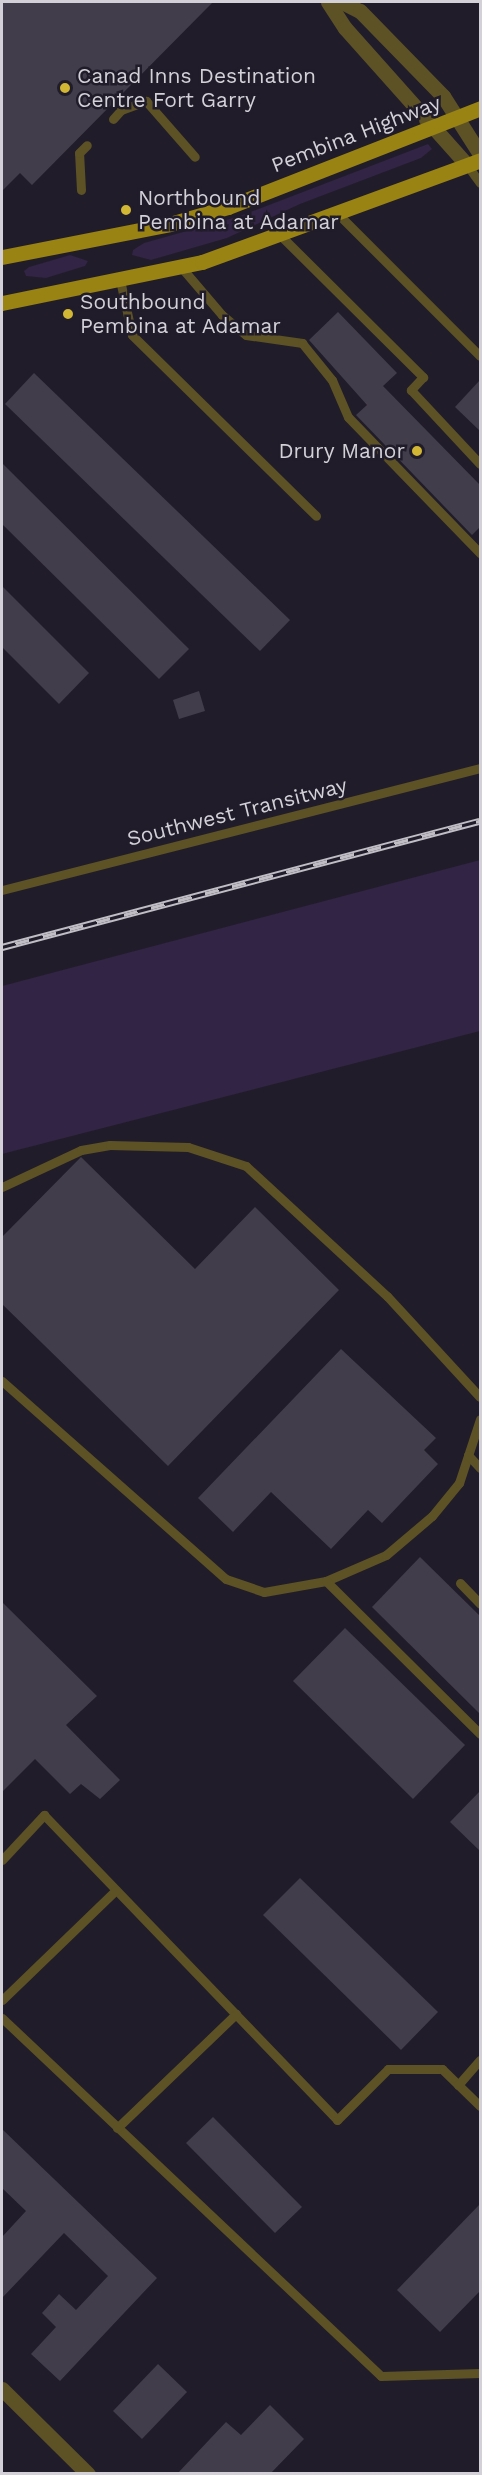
<!DOCTYPE html>
<style>
body{margin:0}
#map{position:relative;width:482px;height:2475px;overflow:hidden;background:#211c29;font-family:"Work Sans",sans-serif}
div>[style]{position:absolute}
[style*='--x']{left:calc(var(--x)*1px);top:calc(var(--y)*1px);width:calc(var(--w)*1px);rotate:calc(var(--a)*1deg)}
.green>*{inset:0;background:#312444}
.building>*{inset:0;background:#423d4a}
.lane>*{height:9px;margin:-4.5px;padding:0 4.5px;transform-origin:4.5px;border-radius:4.5px;background:#5c5225}
.street>*{height:15px;margin:-7.5px;padding:0 7.5px;transform-origin:7.5px;border-radius:7.5px;background:#5c5225}
.primary>*{height:15px;margin:-7.5px;padding:0 7.5px;transform-origin:7.5px;border-radius:7.5px;background:#998312}
.rail>*{height:7px;margin-top:-3.5px;transform-origin:0;background:repeating-linear-gradient(90deg,#211c29 0 14px,#c0bdc5 0 28px);box-sizing:border-box;border-block:2px solid #c0bdc5}
.dots>*{width:16px;height:16px;translate:-50% -50%;box-sizing:border-box;border:3px solid #211c29;border-radius:50%}
span{translate:-50% -50%;white-space:nowrap;text-align:center;line-height:1.15;-webkit-text-stroke:5px #211c29;paint-order:stroke}
.poi-label{font-size:21px;color:#d3d0d8}
.left{translate:0 -50%;text-align:left}
.right{translate:-100% -50%;text-align:right}
.street-label{font-size:21px;color:#d3d0d8}
.frame{position:absolute;inset:0;border:3px solid #d3d0d8;pointer-events:none}
</style>
<div id="map">
<div class="green">
<div style="clip-path:polygon(428px 144px,432px 149px,421px 158px,300px 204px,227px 238px,151px 260px,132px 255px,133px 250px,144px 243px,240px 216px)"></div>
<div style="clip-path:polygon(70px 255px,88px 261px,85px 266px,46px 278px,26px 276px,24px 271px,29px 267px)"></div>
<div style="clip-path:polygon(480px 860px,480px 1031px,2px 1154px,2px 986px)"></div>
</div>
<div class="building">
<div style="clip-path:polygon(2px 2px,213px 2px,32px 185px,20px 173px,2px 191px)"></div>
<div style="clip-path:polygon(338px 312px,397px 373px,383px 386px,480px 485px,480px 527px,472px 535px,356px 415px,367px 405px,309px 340px)"></div>
<div style="clip-path:polygon(34px 373px,290px 620px,260px 651px,5px 404px)"></div>
<div style="clip-path:polygon(480px 380px,480px 431px,455px 407px)"></div>
<div style="clip-path:polygon(2px 463px,189px 649px,159px 679px,2px 524px)"></div>
<div style="clip-path:polygon(2px 586px,89px 673px,59px 704px,2px 647px)"></div>
<div style="clip-path:polygon(199px 691px,205px 711px,179px 719px,173px 700px)"></div>
<div style="clip-path:polygon(81px 1157px,195px 1269px,255px 1207px,339px 1290px,168px 1466px,2px 1304px,2px 1237px)"></div>
<div style="clip-path:polygon(341px 1349px,436px 1438px,424px 1450px,438px 1464px,382px 1523px,368px 1510px,331px 1549px,271px 1492px,233px 1532px,198px 1498px)"></div>
<div style="clip-path:polygon(420px 1557px,480px 1616px,480px 1714px,372px 1607px)"></div>
<div style="clip-path:polygon(2px 1602px,97px 1696px,66px 1725px,120px 1780px,100px 1799px,81px 1784px,70px 1794px,35px 1759px,2px 1792px)"></div>
<div style="clip-path:polygon(345px 1628px,465px 1745px,413px 1799px,293px 1681px)"></div>
<div style="clip-path:polygon(480px 1791px,480px 1851px,450px 1822px)"></div>
<div style="clip-path:polygon(300px 1878px,438px 2012px,401px 2050px,263px 1915px)"></div>
<div style="clip-path:polygon(213px 2117px,302px 2207px,275px 2233px,186px 2143px)"></div>
<div style="clip-path:polygon(2px 2129px,157px 2278px,60px 2381px,31px 2354px,56px 2327px,42px 2313px,59px 2294px,76px 2310px,108px 2276px,64px 2233px,2px 2298px,2px 2237px,26px 2211px,2px 2188px)"></div>
<div style="clip-path:polygon(480px 2204px,480px 2291px,440px 2332px,397px 2290px)"></div>
<div style="clip-path:polygon(158px 2364px,187px 2392px,142px 2439px,113px 2411px)"></div>
<div style="clip-path:polygon(270px 2405px,304px 2439px,270px 2474px,177px 2474px,226px 2422px,241px 2435px)"></div>
</div>
<div class="lane">
<div style="--x:113;--y:119;--w:12;--a:-48"></div>
<div style="--x:121;--y:110;--w:27;--a:-20"></div>
<div style="--x:146;--y:101;--w:74;--a:48.8"></div>
<div style="--x:467;--y:165;--w:22;--a:54"></div>
<div style="--x:81;--y:190;--w:37;--a:-93"></div>
<div style="--x:79;--y:153;--w:11;--a:-45"></div>
<div style="--x:337;--y:213;--w:202;--a:45"></div>
<div style="--x:280;--y:235;--w:202;--a:44.8"></div>
<div style="--x:423;--y:377;--w:18;--a:133"></div>
<div style="--x:411;--y:390;--w:101;--a:47"></div>
<div style="--x:181;--y:267;--w:63;--a:49.5"></div>
<div style="--x:222;--y:315;--w:31;--a:40"></div>
<div style="--x:246;--y:335;--w:57;--a:8.1"></div>
<div style="--x:302;--y:343;--w:48;--a:51"></div>
<div style="--x:332;--y:380;--w:40;--a:66.6"></div>
<div style="--x:348;--y:417;--w:190;--a:45.9"></div>
<div style="--x:120;--y:280;--w:56;--a:77.7"></div>
<div style="--x:132;--y:335;--w:258;--a:44.5"></div>
<div style="--x:2;--y:890;--w:493;--a:-14.3"></div>
<div style="--x:2;--y:1187;--w:87;--a:-25.1"></div>
<div style="--x:81;--y:1150;--w:29;--a:-10"></div>
<div style="--x:110;--y:1145;--w:78;--a:1.5"></div>
<div style="--x:188;--y:1147;--w:61;--a:18.1"></div>
<div style="--x:246;--y:1166;--w:192;--a:42.7"></div>
<div style="--x:387;--y:1296;--w:137;--a:47.4"></div>
<div style="--x:2;--y:1381;--w:299;--a:41.5"></div>
<div style="--x:226;--y:1579;--w:40;--a:18.9"></div>
<div style="--x:264;--y:1592;--w:63;--a:-10.1"></div>
<div style="--x:326;--y:1581;--w:65;--a:-23.4"></div>
<div style="--x:386;--y:1555;--w:60;--a:-40.3"></div>
<div style="--x:432;--y:1516;--w:43;--a:-50.7"></div>
<div style="--x:459;--y:1483;--w:67;--a:-71.8"></div>
<div style="--x:468;--y:1455;--w:18;--a:47"></div>
<div style="--x:326;--y:1581;--w:217;--a:44.8"></div>
<div style="--x:460;--y:1583;--w:29;--a:46"></div>
<div style="--x:2;--y:1860;--w:62;--a:-47"></div>
<div style="--x:44;--y:1815;--w:423;--a:46.1"></div>
<div style="--x:337;--y:2120;--w:72;--a:-45"></div>
<div style="--x:388;--y:2069;--w:54;--a:0"></div>
<div style="--x:442;--y:2069;--w:53;--a:44.2"></div>
<div style="--x:2;--y:2000;--w:158;--a:-44"></div>
<div style="--x:2;--y:2018;--w:521;--a:43.37"></div>
<div style="--x:381;--y:2376;--w:99;--a:-1.7"></div>
<div style="--x:458;--y:2085;--w:33;--a:-49"></div>
<div style="--x:117;--y:2128;--w:165;--a:-43.8"></div>
</div>
<div class="street">
<div style="--x:328;--y:2;--w:31;--a:57"></div>
<div style="--x:345;--y:28;--w:183;--a:48.3"></div>
<div style="--x:342;--y:2;--w:20;--a:27"></div>
<div style="--x:360;--y:11;--w:119;--a:45.7"></div>
<div style="--x:443;--y:96;--w:69;--a:57.5"></div>
<div style="--x:2;--y:2389;--w:121;--a:44.7"></div>
</div>
<div class="primary">
<div style="--x:2;--y:257;--w:171;--a:-11.1"></div>
<div style="--x:170;--y:224;--w:60;--a:-16.3"></div>
<div style="--x:228;--y:207;--w:271;--a:-21.4"></div>
<div style="--x:2;--y:303;--w:204;--a:-11.6"></div>
<div style="--x:202;--y:262;--w:296;--a:-20.1"></div>
</div>
<div class="rail">
<div style="--x:2;--y:947;--w:494;--a:-14.8"></div>
</div>
<div class="dots">
<div style="left:65px;top:88px;background:#d2b735"></div>
<div style="left:126px;top:210px;background:#d2b735"></div>
<div style="left:68px;top:314px;background:#d2b735"></div>
<div style="left:417px;top:451px;background:#d2b735"></div>
</div>
<div class="poi-label">
<span class="left" style="left:77px;top:88px">Canad Inns Destination<br>Centre Fort Garry</span>
<span class="left" style="left:138px;top:210px">Northbound<br>Pembina at Adamar</span>
<span class="left" style="left:80px;top:314px">Southbound<br>Pembina at Adamar</span>
<span class="right" style="left:405px;top:451px">Drury Manor</span>
</div>
<div class="street-label">
<span style="left:356px;top:134px;rotate:-21deg">Pembina Highway</span>
<span style="left:237px;top:812px;rotate:-14deg">Southwest Transitway</span>
</div>
<div class="frame"></div>
</div>
